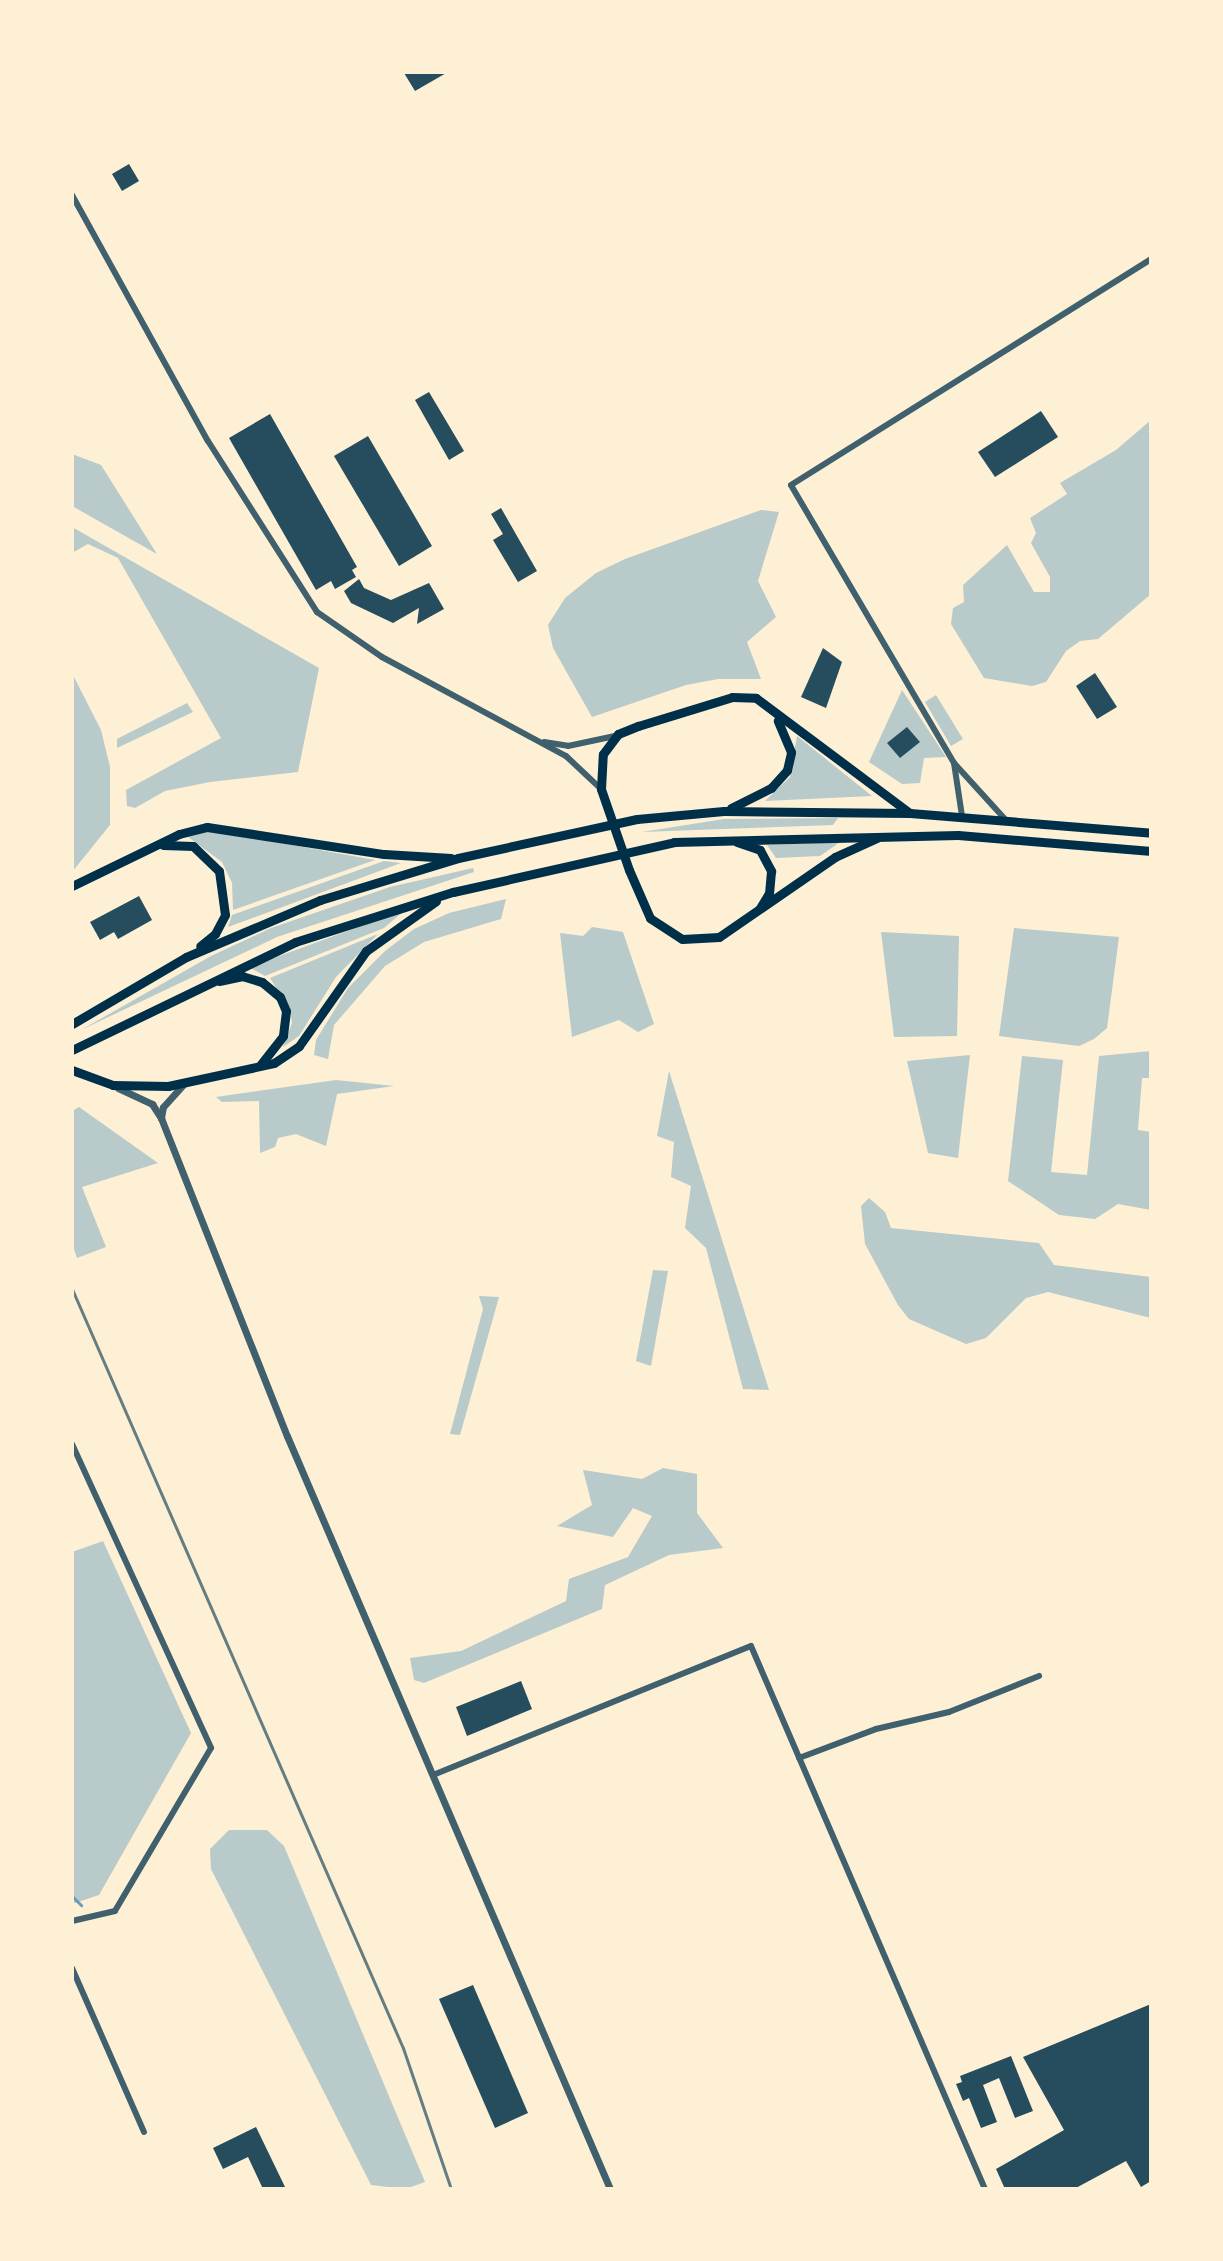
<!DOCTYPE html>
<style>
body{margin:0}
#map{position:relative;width:1223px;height:2261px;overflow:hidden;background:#fdf0d5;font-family:"Libre Baskerville",serif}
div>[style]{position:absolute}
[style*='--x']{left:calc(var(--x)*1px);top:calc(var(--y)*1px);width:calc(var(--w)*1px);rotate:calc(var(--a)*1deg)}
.green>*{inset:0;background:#b9caca}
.stream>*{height:3px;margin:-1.5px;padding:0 1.5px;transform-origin:1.5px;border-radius:1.5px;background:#669bbc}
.building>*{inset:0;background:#264d5e}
.minor>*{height:6px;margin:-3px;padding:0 3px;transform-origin:3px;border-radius:3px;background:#3f606c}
.tertiary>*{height:7px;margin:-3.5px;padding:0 3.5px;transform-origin:3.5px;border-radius:3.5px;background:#3f606c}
.primary>*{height:9px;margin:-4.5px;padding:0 4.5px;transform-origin:4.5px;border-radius:4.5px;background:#003049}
.rail>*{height:3px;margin:-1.5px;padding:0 1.5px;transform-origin:1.5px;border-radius:1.5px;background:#657d81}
span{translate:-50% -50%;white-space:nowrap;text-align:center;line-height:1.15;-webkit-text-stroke:6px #fdf0d5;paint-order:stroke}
.frame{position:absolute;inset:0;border:74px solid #fdf0d5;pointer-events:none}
</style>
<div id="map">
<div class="green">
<div style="clip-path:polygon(1151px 420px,1151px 594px,1098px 639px,1080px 641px,1066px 651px,1046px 682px,1032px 686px,984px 678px,951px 624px,953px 608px,964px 602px,963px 585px,1007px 545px,1034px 592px,1050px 592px,1050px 577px,1031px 543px,1036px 533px,1030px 518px,1067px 494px,1060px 483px,1116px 450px)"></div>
<div style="clip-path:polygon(72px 454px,101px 465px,157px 554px,72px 506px)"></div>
<div style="clip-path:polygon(761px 510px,779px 512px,758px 581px,776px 617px,747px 642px,761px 679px,718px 679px,686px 685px,592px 717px,553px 648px,548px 625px,565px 598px,596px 573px,625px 559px)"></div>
<div style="clip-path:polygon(72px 527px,319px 668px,298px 772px,210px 782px,165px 791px,135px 808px,127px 806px,126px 790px,221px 738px,118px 558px,88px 544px,72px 553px)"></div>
<div style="clip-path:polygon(72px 673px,101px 730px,110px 767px,110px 825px,72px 872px)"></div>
<div style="clip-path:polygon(902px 690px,946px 757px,924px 758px,920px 783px,902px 784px,869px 762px)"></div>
<div style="clip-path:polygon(936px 695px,963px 739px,951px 746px,925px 702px)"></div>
<div style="clip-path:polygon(187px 703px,193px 712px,117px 748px,117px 739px)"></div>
<div style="clip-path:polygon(797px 736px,872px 796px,765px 801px,790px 777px)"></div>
<div style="clip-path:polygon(838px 818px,833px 825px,642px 832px,724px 819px)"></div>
<div style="clip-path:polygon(206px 832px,227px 833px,375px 860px,233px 910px,232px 883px,222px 862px,188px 837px)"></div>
<div style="clip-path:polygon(840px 842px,820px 856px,776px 858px,767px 845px)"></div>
<div style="clip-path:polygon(384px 861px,401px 863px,228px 927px,232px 915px)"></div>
<div style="clip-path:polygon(473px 868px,474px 872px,277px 937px,81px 1030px,211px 956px,271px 928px,390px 887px)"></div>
<div style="clip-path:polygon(506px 899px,501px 919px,424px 942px,385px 966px,334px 1025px,328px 1059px,314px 1055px,316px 1040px,348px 988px,385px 951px,414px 929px,449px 913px)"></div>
<div style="clip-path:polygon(405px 910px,384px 928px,265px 976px,249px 967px)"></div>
<div style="clip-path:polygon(592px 927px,623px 932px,654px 1024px,638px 1032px,619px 1020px,572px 1037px,560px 933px,583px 936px)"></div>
<div style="clip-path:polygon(1014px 928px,1119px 937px,1107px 1028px,1094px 1039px,1079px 1046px,999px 1036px)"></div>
<div style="clip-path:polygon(881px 932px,959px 936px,957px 1036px,894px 1037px)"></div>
<div style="clip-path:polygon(378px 934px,336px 977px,299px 1036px,283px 1047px,292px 1023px,290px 1010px,270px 978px)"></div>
<div style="clip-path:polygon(1151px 1051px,1151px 1078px,1142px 1078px,1138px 1130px,1151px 1132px,1151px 1210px,1118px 1204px,1095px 1219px,1059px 1215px,1008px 1181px,1022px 1056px,1063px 1060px,1051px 1172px,1087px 1175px,1099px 1056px)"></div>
<div style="clip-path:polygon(970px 1055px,958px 1158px,928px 1153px,907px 1061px)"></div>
<div style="clip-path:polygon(669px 1071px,703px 1179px,769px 1390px,743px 1389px,706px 1248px,685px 1228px,691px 1186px,671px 1177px,674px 1142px,657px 1136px)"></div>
<div style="clip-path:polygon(336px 1080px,394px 1086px,337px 1094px,326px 1146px,296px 1134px,278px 1138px,275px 1147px,260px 1153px,259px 1101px,222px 1102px,216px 1097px)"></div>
<div style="clip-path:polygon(79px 1107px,158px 1163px,82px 1187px,106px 1247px,77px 1258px,72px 1243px,72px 1111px)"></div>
<div style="clip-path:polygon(869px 1198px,885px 1212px,891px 1228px,1039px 1243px,1054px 1265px,1151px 1277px,1151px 1318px,1048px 1292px,1026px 1298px,986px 1338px,966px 1344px,909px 1319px,898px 1305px,865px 1244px,861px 1206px)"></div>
<div style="clip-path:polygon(653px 1270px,668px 1271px,651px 1366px,636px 1361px)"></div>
<div style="clip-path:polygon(479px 1296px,499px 1297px,460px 1435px,450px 1434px,483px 1309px)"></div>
<div style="clip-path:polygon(663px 1468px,697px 1474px,697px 1513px,723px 1548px,669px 1555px,605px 1585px,602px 1609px,424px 1683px,414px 1680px,410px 1658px,461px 1651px,566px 1601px,569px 1579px,628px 1557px,652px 1516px,633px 1508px,613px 1537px,557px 1526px,592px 1505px,583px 1470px,642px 1479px)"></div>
<div style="clip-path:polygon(103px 1541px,191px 1733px,99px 1895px,72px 1904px,72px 1552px)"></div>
<div style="clip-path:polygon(229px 1830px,267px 1830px,284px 1846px,425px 2182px,405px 2189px,371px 2185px,211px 1869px,210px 1849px)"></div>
</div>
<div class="stream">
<div style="--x:72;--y:1896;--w:13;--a:45"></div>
</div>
<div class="building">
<div style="clip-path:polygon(448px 72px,415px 91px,404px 73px,406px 72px)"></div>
<div style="clip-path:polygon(129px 164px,139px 181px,122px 191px,112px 174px)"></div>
<div style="clip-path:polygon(429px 392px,464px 451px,449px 460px,415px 400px)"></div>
<div style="clip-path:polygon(1041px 411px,1058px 437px,995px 477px,978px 452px)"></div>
<div style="clip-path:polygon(270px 414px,357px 567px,352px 570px,356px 577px,335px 589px,331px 581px,316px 590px,229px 438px)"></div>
<div style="clip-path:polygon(368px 436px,432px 546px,399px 566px,334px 456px)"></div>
<div style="clip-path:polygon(501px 508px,537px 571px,518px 582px,493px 540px,503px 534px,491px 514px)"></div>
<div style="clip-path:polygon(359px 579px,364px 588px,391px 600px,429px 583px,444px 609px,417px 624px,419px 608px,393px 623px,351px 603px,344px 591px)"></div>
<div style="clip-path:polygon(823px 648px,842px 662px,826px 708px,801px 697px)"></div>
<div style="clip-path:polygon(1095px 673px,1117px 707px,1097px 719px,1076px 686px)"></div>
<div style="clip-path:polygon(907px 727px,920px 742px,900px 758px,887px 743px)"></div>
<div style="clip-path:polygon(139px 896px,152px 920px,118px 939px,114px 932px,100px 940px,90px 922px)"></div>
<div style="clip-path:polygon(521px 1681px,532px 1709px,467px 1736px,456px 1707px)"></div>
<div style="clip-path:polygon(473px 1985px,528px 2113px,495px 2128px,439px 1999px)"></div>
<div style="clip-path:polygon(1151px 2004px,1151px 2181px,1141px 2187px,1126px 2161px,1074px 2189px,1005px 2189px,996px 2169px,1064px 2130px,1023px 2057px)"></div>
<div style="clip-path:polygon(1011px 2056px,1033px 2111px,1015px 2118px,999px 2078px,983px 2085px,997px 2122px,981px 2128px,969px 2098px,963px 2101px,956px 2084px,962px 2082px,960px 2076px)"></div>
<div style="clip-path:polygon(256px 2127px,286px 2189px,263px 2189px,248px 2157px,223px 2169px,213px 2148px)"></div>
</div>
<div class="minor">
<div style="--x:72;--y:195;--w:281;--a:61.1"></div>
<div style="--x:208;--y:441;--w:203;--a:57.5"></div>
<div style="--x:317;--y:612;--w:79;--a:34.7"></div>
<div style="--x:382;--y:657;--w:209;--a:28.3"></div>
<div style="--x:566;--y:756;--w:48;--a:43.3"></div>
<div style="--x:544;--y:742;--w:24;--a:9"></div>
<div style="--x:568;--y:746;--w:48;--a:-12"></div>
<div style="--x:954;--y:763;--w:54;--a:81.4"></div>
<div style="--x:1004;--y:818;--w:74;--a:-132.3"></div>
<div style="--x:954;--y:763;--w:322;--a:-120.4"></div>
<div style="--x:791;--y:485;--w:425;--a:-32.1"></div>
<div style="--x:72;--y:1444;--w:334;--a:65.4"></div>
<div style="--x:211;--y:1748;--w:189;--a:120.5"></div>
<div style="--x:115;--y:1911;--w:44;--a:166.9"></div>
<div style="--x:799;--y:1758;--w:82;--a:-20.6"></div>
<div style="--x:876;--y:1729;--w:75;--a:-13.1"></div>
<div style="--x:949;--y:1712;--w:97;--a:-21.8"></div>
<div style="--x:433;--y:1775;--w:343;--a:-22.1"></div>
<div style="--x:751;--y:1646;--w:591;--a:66.69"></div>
<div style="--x:72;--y:1968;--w:179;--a:66.3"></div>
</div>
<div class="tertiary">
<div style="--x:118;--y:1088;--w:38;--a:25"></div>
<div style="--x:152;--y:1104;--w:17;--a:57"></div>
<div style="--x:161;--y:1118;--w:342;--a:68.4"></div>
<div style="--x:287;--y:1436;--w:819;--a:66.78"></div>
<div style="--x:161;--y:1118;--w:11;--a:-80"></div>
<div style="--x:163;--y:1107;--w:31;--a:-48"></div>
</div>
<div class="primary">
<div style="--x:731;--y:808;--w:45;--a:-26.6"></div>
<div style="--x:771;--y:788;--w:24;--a:-48"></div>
<div style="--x:787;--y:770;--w:18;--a:-77"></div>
<div style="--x:791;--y:752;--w:34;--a:-113"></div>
<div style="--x:877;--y:838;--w:46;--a:155.7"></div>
<div style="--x:835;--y:857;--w:141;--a:145.4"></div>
<div style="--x:719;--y:937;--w:37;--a:177"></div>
<div style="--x:682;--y:939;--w:38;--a:-147"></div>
<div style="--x:650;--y:918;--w:52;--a:-113.6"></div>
<div style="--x:629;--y:870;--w:86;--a:-109.1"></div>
<div style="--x:601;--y:789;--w:35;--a:-87"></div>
<div style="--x:603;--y:754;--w:25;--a:-53"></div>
<div style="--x:618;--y:734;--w:22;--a:-22"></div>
<div style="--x:638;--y:726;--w:98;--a:-17.1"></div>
<div style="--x:732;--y:697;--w:24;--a:2"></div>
<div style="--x:756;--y:698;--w:192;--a:36.8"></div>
<div style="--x:737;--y:842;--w:24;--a:19"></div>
<div style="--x:760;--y:850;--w:24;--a:62"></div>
<div style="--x:771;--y:871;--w:22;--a:95"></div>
<div style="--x:769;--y:893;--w:17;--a:121"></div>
<div style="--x:163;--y:845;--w:30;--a:2"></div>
<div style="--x:193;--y:846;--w:36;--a:44"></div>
<div style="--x:219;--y:871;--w:44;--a:82.2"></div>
<div style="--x:225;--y:915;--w:21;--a:118"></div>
<div style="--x:215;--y:934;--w:19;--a:141"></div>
<div style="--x:72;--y:886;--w:119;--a:-25.9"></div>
<div style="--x:179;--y:834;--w:29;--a:-14"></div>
<div style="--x:207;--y:827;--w:179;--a:8.7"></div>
<div style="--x:384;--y:854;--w:67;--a:3.4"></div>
<div style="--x:219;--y:981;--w:24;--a:-12"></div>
<div style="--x:242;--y:976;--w:21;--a:17"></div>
<div style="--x:262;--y:982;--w:23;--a:40"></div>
<div style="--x:280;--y:997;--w:15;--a:67"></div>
<div style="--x:286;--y:1011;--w:25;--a:97"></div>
<div style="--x:283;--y:1036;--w:36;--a:128"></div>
<div style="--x:72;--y:1024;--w:132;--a:-30.4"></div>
<div style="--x:186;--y:957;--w:146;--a:-23"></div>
<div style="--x:320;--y:900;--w:144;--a:-16.9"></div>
<div style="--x:458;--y:858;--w:183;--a:-12.3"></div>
<div style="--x:637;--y:819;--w:87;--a:-5.3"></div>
<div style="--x:724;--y:811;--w:186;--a:0.6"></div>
<div style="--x:910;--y:813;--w:242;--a:4.7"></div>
<div style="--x:72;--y:1050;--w:248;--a:-25.8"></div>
<div style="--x:295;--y:942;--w:166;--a:-17.6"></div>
<div style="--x:453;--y:892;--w:227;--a:-12.7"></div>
<div style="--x:674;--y:842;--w:284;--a:-1.4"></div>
<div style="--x:958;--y:835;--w:194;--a:4.7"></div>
<div style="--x:72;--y:1070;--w:44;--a:20.1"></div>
<div style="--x:113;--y:1085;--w:55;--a:1"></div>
<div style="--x:168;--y:1086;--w:108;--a:-12.2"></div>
<div style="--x:274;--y:1063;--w:30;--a:-34"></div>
<div style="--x:299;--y:1046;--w:116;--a:-54.8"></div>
<div style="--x:366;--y:951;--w:86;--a:-35.5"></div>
</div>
<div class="rail">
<div style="--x:72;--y:1289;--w:828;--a:66.44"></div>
<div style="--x:403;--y:2048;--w:149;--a:71.2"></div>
</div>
<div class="frame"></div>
</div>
